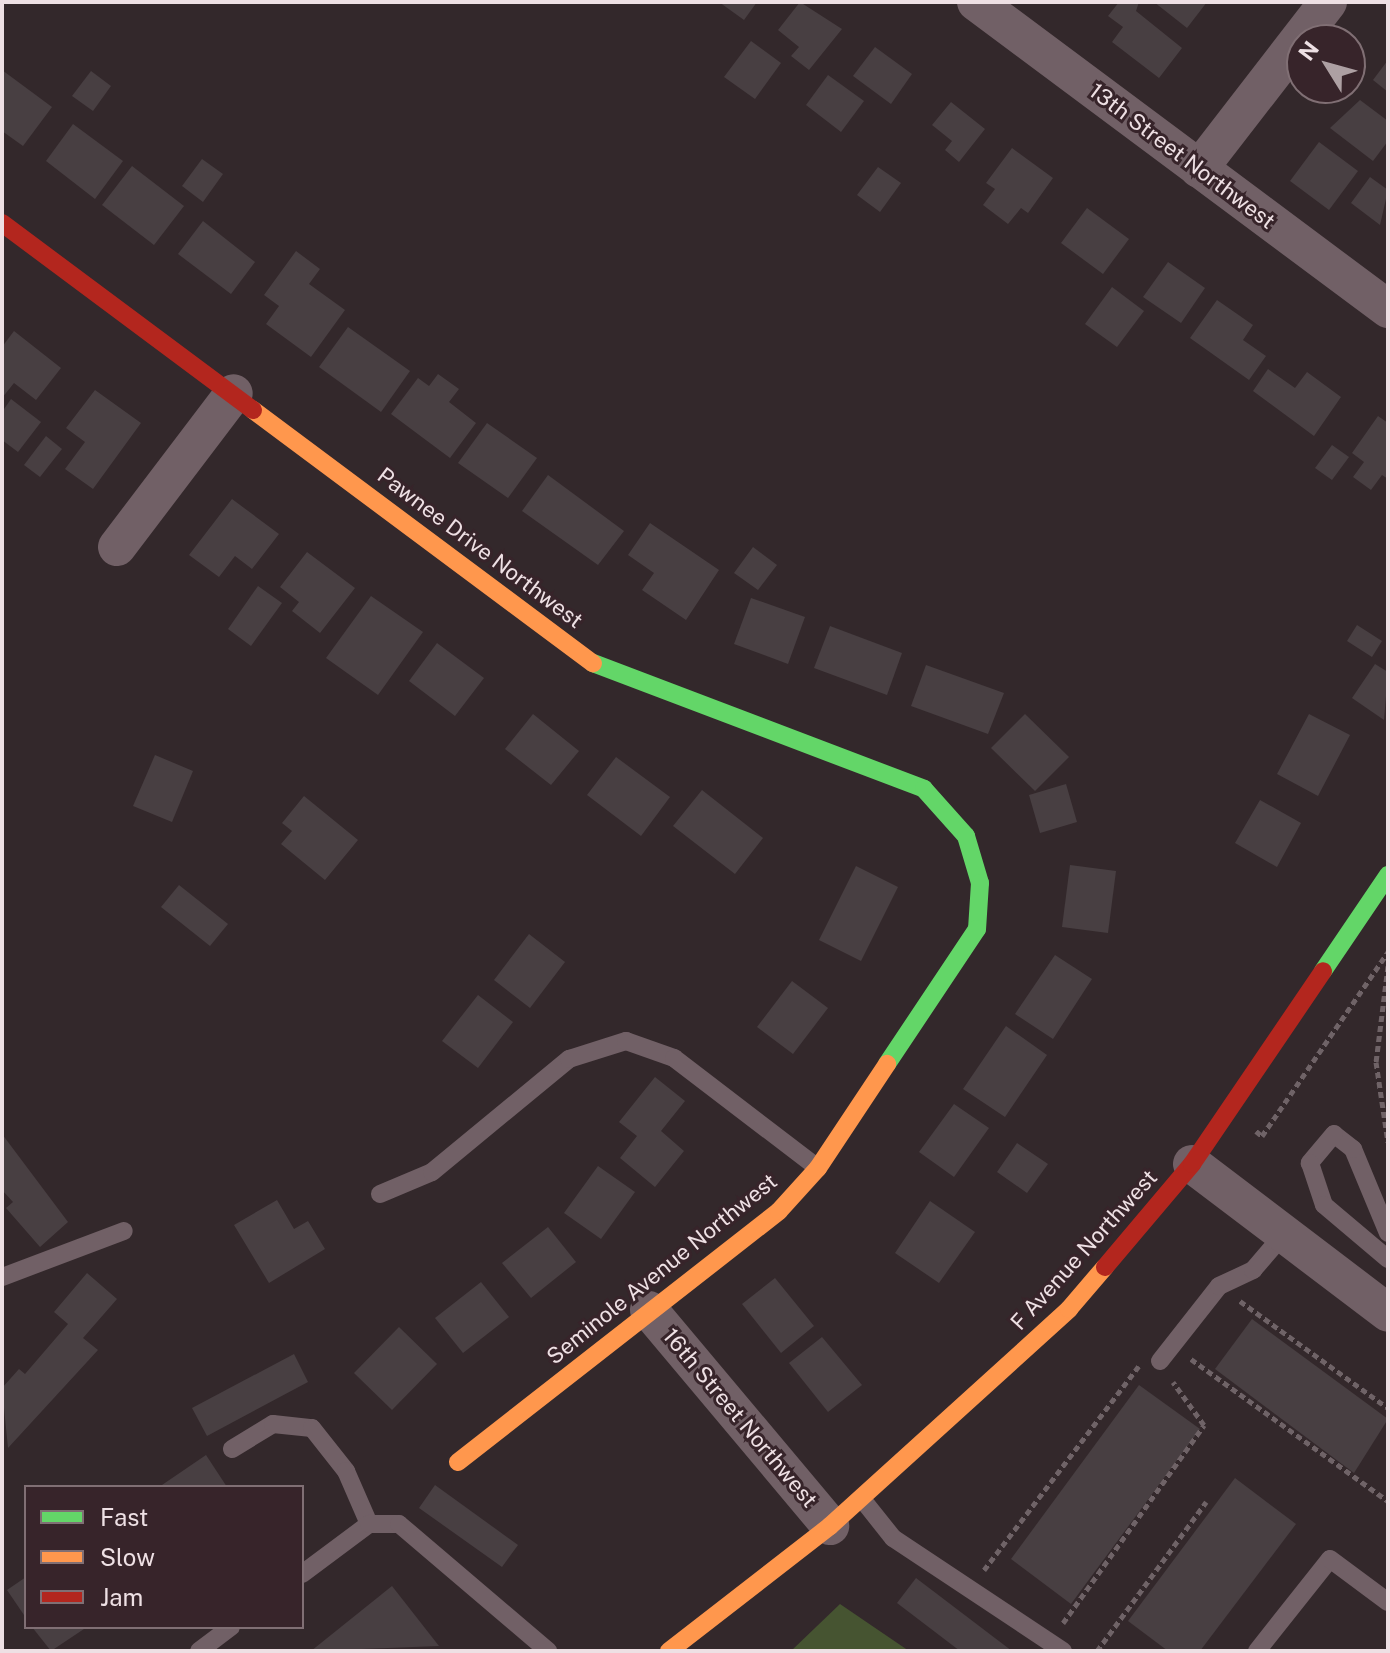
<!DOCTYPE html>
<style>
body{margin:0}
#map{position:relative;width:1390px;height:1653px;overflow:hidden;background:#33282b;font-family:"Public Sans",sans-serif}
div>[style]{position:absolute}
[style*='--x']{left:calc(var(--x)*1px);top:calc(var(--y)*1px);width:calc(var(--w)*1px);rotate:calc(var(--a)*1deg)}
.green>*{inset:0;background:#465431}
.building>*{inset:0;background:#483f42}
.path>*{height:5px;margin-top:-2.5px;transform-origin:0;background:repeating-linear-gradient(90deg,#6f6367 0 6px,transparent 0 10px)}
.lane>*{height:18px;margin:-9px;padding:0 9px;transform-origin:9px;border-radius:9px;background:#716066}
.street>*{height:38px;margin:-19px;padding:0 19px;transform-origin:19px;border-radius:19px;background:#716066}
.fast>*{height:18px;margin:-9px;padding:0 9px;transform-origin:9px;border-radius:9px;background:#63d668}
.slow>*{height:18px;margin:-9px;padding:0 9px;transform-origin:9px;border-radius:9px;background:#ff974d}
.jam>*{height:18px;margin:-9px;padding:0 9px;transform-origin:9px;border-radius:9px;background:#b3261e}
span{translate:-50% -50%;white-space:nowrap;text-align:center;line-height:1.15;-webkit-text-stroke:6px #37242a;paint-order:stroke}
.street-label{font-size:22px;color:#eee0e4}
.frame{position:absolute;inset:0;border:4px solid #eee0e4;pointer-events:none}
.legend{position:absolute;left:24px;top:1485px;width:280px;height:144px;box-sizing:border-box;background:#37242a;border:2px solid #806f74;margin:0;padding:10px 14px;list-style:none;font-size:24px;color:#eee0e4}
.legend li{display:flex;align-items:center;gap:16px;height:40px}
.legend b{width:40px;border:2px solid #806f74}
.north{position:absolute;left:1286px;top:24px;width:80px;height:80px;box-sizing:border-box;background:#37242a;border:2px solid #806f74;border-radius:50%;rotate:307deg;font-size:22px;font-weight:700;line-height:32px;text-align:center;color:#eee0e4}
.north::after{content:'';display:block;margin:auto;width:28px;height:36px;background:#ada0a3;clip-path:polygon(50% 0,100% 100%,50% 72%,0 100%)}
</style>
<div id="map">
<div class="green">
<div style="clip-path:polygon(840px 1604px,909px 1651px,791px 1651px)"></div>
</div>
<div class="building">
<div style="clip-path:polygon(719px 2px,757px 2px,744px 20px)"></div>
<div style="clip-path:polygon(800px 2px,842px 29px,809px 70px,791px 56px,799px 47px,778px 30px)"></div>
<div style="clip-path:polygon(1119px 2px,1139px 2px,1136px 11px,1182px 48px,1159px 78px,1112px 42px,1123px 27px,1108px 16px)"></div>
<div style="clip-path:polygon(1154px 2px,1207px 2px,1187px 28px)"></div>
<div style="clip-path:polygon(751px 41px,781px 63px,755px 99px,724px 77px)"></div>
<div style="clip-path:polygon(875px 47px,912px 74px,891px 104px,853px 76px)"></div>
<div style="clip-path:polygon(1388px 60px,1388px 92px,1373px 80px)"></div>
<div style="clip-path:polygon(2px 70px,52px 107px,23px 146px,2px 131px)"></div>
<div style="clip-path:polygon(91px 71px,111px 86px,93px 111px,72px 96px)"></div>
<div style="clip-path:polygon(828px 75px,864px 101px,841px 132px,806px 105px)"></div>
<div style="clip-path:polygon(1360px 100px,1388px 121px,1388px 141px,1373px 161px,1330px 128px)"></div>
<div style="clip-path:polygon(951px 102px,985px 129px,959px 162px,945px 150px,952px 141px,932px 125px)"></div>
<div style="clip-path:polygon(73px 124px,123px 161px,95px 199px,46px 161px)"></div>
<div style="clip-path:polygon(1319px 142px,1358px 171px,1329px 210px,1290px 181px)"></div>
<div style="clip-path:polygon(1012px 148px,1053px 178px,1028px 213px,1021px 208px,1008px 224px,983px 205px,995px 189px,986px 183px)"></div>
<div style="clip-path:polygon(202px 159px,223px 174px,203px 202px,182px 186px)"></div>
<div style="clip-path:polygon(132px 166px,184px 206px,154px 245px,102px 205px)"></div>
<div style="clip-path:polygon(878px 167px,901px 183px,880px 212px,857px 195px)"></div>
<div style="clip-path:polygon(1370px 177px,1388px 190px,1380px 225px,1351px 203px)"></div>
<div style="clip-path:polygon(1087px 208px,1129px 239px,1103px 274px,1061px 243px)"></div>
<div style="clip-path:polygon(203px 221px,255px 262px,231px 294px,178px 254px)"></div>
<div style="clip-path:polygon(296px 251px,320px 269px,309px 284px,345px 310px,311px 357px,266px 324px,279px 306px,264px 295px)"></div>
<div style="clip-path:polygon(1168px 262px,1205px 288px,1181px 323px,1143px 297px)"></div>
<div style="clip-path:polygon(1112px 287px,1144px 311px,1117px 347px,1085px 324px)"></div>
<div style="clip-path:polygon(1217px 300px,1253px 325px,1243px 340px,1266px 356px,1249px 380px,1190px 338px)"></div>
<div style="clip-path:polygon(348px 327px,410px 371px,381px 412px,319px 367px)"></div>
<div style="clip-path:polygon(14px 331px,61px 368px,36px 400px,14px 383px,2px 398px,2px 347px)"></div>
<div style="clip-path:polygon(1268px 369px,1295px 388px,1307px 372px,1341px 397px,1314px 436px,1253px 391px)"></div>
<div style="clip-path:polygon(438px 374px,459px 389px,449px 402px,476px 423px,450px 458px,391px 414px,418px 378px,429px 386px)"></div>
<div style="clip-path:polygon(95px 390px,141px 423px,93px 489px,65px 469px,85px 442px,66px 428px)"></div>
<div style="clip-path:polygon(11px 399px,41px 422px,18px 452px,2px 440px,2px 412px)"></div>
<div style="clip-path:polygon(1378px 416px,1388px 423px,1388px 479px,1382px 475px,1371px 490px,1353px 477px,1364px 462px,1352px 453px)"></div>
<div style="clip-path:polygon(487px 423px,537px 458px,508px 498px,458px 463px)"></div>
<div style="clip-path:polygon(46px 436px,62px 449px,40px 477px,24px 465px)"></div>
<div style="clip-path:polygon(1332px 445px,1349px 457px,1332px 480px,1315px 468px)"></div>
<div style="clip-path:polygon(548px 475px,624px 531px,598px 565px,522px 511px)"></div>
<div style="clip-path:polygon(232px 499px,279px 534px,252px 569px,235px 556px,219px 577px,189px 555px)"></div>
<div style="clip-path:polygon(650px 523px,719px 570px,686px 620px,642px 590px,654px 573px,628px 555px)"></div>
<div style="clip-path:polygon(753px 547px,777px 565px,758px 590px,734px 573px)"></div>
<div style="clip-path:polygon(307px 552px,355px 588px,320px 633px,292px 611px,299px 602px,280px 587px)"></div>
<div style="clip-path:polygon(258px 586px,282px 603px,251px 646px,228px 629px)"></div>
<div style="clip-path:polygon(371px 596px,423px 632px,378px 695px,326px 658px)"></div>
<div style="clip-path:polygon(751px 598px,805px 617px,788px 664px,734px 644px)"></div>
<div style="clip-path:polygon(1357px 625px,1382px 641px,1372px 657px,1347px 641px)"></div>
<div style="clip-path:polygon(830px 626px,902px 653px,887px 695px,814px 668px)"></div>
<div style="clip-path:polygon(437px 643px,484px 678px,455px 716px,409px 681px)"></div>
<div style="clip-path:polygon(1375px 664px,1388px 672px,1384px 720px,1352px 698px)"></div>
<div style="clip-path:polygon(926px 665px,1004px 693px,988px 734px,911px 706px)"></div>
<div style="clip-path:polygon(533px 714px,579px 751px,551px 785px,505px 749px)"></div>
<div style="clip-path:polygon(1025px 714px,1069px 757px,1035px 791px,991px 748px)"></div>
<div style="clip-path:polygon(1309px 714px,1350px 735px,1318px 796px,1277px 774px)"></div>
<div style="clip-path:polygon(155px 755px,193px 771px,172px 822px,133px 806px)"></div>
<div style="clip-path:polygon(616px 757px,670px 797px,641px 836px,587px 795px)"></div>
<div style="clip-path:polygon(1066px 784px,1077px 822px,1040px 833px,1029px 795px)"></div>
<div style="clip-path:polygon(702px 790px,763px 838px,735px 874px,673px 826px)"></div>
<div style="clip-path:polygon(304px 796px,358px 840px,325px 880px,281px 844px,292px 831px,282px 823px)"></div>
<div style="clip-path:polygon(1260px 800px,1301px 823px,1277px 867px,1235px 843px)"></div>
<div style="clip-path:polygon(1070px 865px,1116px 871px,1108px 933px,1062px 927px)"></div>
<div style="clip-path:polygon(856px 866px,898px 887px,861px 961px,819px 940px)"></div>
<div style="clip-path:polygon(179px 885px,228px 924px,210px 946px,161px 907px)"></div>
<div style="clip-path:polygon(529px 934px,565px 962px,530px 1008px,494px 980px)"></div>
<div style="clip-path:polygon(1055px 955px,1092px 979px,1053px 1039px,1015px 1014px)"></div>
<div style="clip-path:polygon(792px 981px,828px 1008px,793px 1054px,757px 1027px)"></div>
<div style="clip-path:polygon(478px 995px,513px 1022px,478px 1068px,442px 1041px)"></div>
<div style="clip-path:polygon(1006px 1026px,1047px 1055px,1005px 1117px,963px 1089px)"></div>
<div style="clip-path:polygon(655px 1077px,685px 1101px,661px 1131px,684px 1151px,655px 1187px,620px 1158px,637px 1136px,619px 1122px)"></div>
<div style="clip-path:polygon(954px 1104px,989px 1128px,954px 1177px,919px 1152px)"></div>
<div style="clip-path:polygon(2px 1134px,68px 1222px,40px 1247px,6px 1208px,13px 1202px,2px 1190px)"></div>
<div style="clip-path:polygon(1017px 1143px,1048px 1164px,1027px 1193px,997px 1172px)"></div>
<div style="clip-path:polygon(598px 1166px,635px 1192px,601px 1239px,564px 1213px)"></div>
<div style="clip-path:polygon(277px 1200px,294px 1229px,308px 1221px,325px 1249px,269px 1283px,234px 1225px)"></div>
<div style="clip-path:polygon(930px 1201px,975px 1232px,939px 1283px,895px 1253px)"></div>
<div style="clip-path:polygon(548px 1227px,576px 1262px,531px 1298px,502px 1263px)"></div>
<div style="clip-path:polygon(87px 1273px,117px 1299px,83px 1338px,98px 1350px,8px 1448px,2px 1388px,19px 1369px,25px 1374px,68px 1324px,54px 1312px)"></div>
<div style="clip-path:polygon(775px 1278px,814px 1326px,781px 1353px,742px 1304px)"></div>
<div style="clip-path:polygon(481px 1282px,509px 1317px,463px 1353px,435px 1318px)"></div>
<div style="clip-path:polygon(1252px 1319px,1388px 1419px,1354px 1473px,1215px 1369px)"></div>
<div style="clip-path:polygon(399px 1327px,437px 1364px,392px 1410px,354px 1373px)"></div>
<div style="clip-path:polygon(822px 1337px,862px 1385px,828px 1412px,789px 1363px)"></div>
<div style="clip-path:polygon(294px 1354px,308px 1382px,207px 1436px,192px 1408px)"></div>
<div style="clip-path:polygon(1139px 1385px,1200px 1429px,1071px 1604px,1011px 1559px)"></div>
<div style="clip-path:polygon(206px 1455px,227px 1487px,159px 1487px)"></div>
<div style="clip-path:polygon(1235px 1478px,1296px 1524px,1200px 1651px,1168px 1651px,1128px 1621px)"></div>
<div style="clip-path:polygon(435px 1485px,518px 1545px,502px 1567px,419px 1508px)"></div>
<div style="clip-path:polygon(26px 1577px,26px 1618px,7px 1590px)"></div>
<div style="clip-path:polygon(916px 1578px,1012px 1651px,960px 1651px,897px 1603px)"></div>
<div style="clip-path:polygon(392px 1586px,439px 1646px,311px 1651px)"></div>
<div style="clip-path:polygon(32px 1627px,87px 1627px,51px 1651px)"></div>
</div>
<div class="path">
<div style="--x:1388;--y:966;--w:97;--a:97.1"></div>
<div style="--x:1376;--y:1062;--w:81;--a:81.5"></div>
<div style="--x:1256;--y:1131;--w:8;--a:40"></div>
<div style="--x:1262;--y:1136;--w:223;--a:-55.6"></div>
<div style="--x:1240;--y:1301;--w:183;--a:35.9"></div>
<div style="--x:1191;--y:1359;--w:243;--a:35.8"></div>
<div style="--x:984;--y:1570;--w:256;--a:-52.8"></div>
<div style="--x:1063;--y:1623;--w:243;--a:-54.5"></div>
<div style="--x:1204;--y:1425;--w:53;--a:-125.8"></div>
<div style="--x:1097;--y:1651;--w:185;--a:-53.8"></div>
</div>
<div class="lane">
<div style="--x:380;--y:1194;--w:56;--a:-22.9"></div>
<div style="--x:432;--y:1172;--w:178;--a:-39.5"></div>
<div style="--x:569;--y:1059;--w:60;--a:-17.5"></div>
<div style="--x:626;--y:1041;--w:51;--a:19.5"></div>
<div style="--x:674;--y:1058;--w:181;--a:37.4"></div>
<div style="--x:1388;--y:1233;--w:91;--a:-112.6"></div>
<div style="--x:1353;--y:1149;--w:24;--a:-142"></div>
<div style="--x:1334;--y:1134;--w:38;--a:130"></div>
<div style="--x:1310;--y:1163;--w:44;--a:71.6"></div>
<div style="--x:1324;--y:1205;--w:84;--a:40.2"></div>
<div style="--x:2;--y:1277;--w:130;--a:-20.7"></div>
<div style="--x:1160;--y:1361;--w:95;--a:-51.8"></div>
<div style="--x:1219;--y:1286;--w:38;--a:-25"></div>
<div style="--x:1253;--y:1270;--w:48;--a:-49.3"></div>
<div style="--x:232;--y:1449;--w:48;--a:-31.4"></div>
<div style="--x:273;--y:1424;--w:39;--a:6"></div>
<div style="--x:312;--y:1428;--w:55;--a:51.7"></div>
<div style="--x:346;--y:1471;--w:58;--a:66.5"></div>
<div style="--x:862;--y:1499;--w:50;--a:51.5"></div>
<div style="--x:893;--y:1538;--w:204;--a:33.6"></div>
<div style="--x:302;--y:1574;--w:84;--a:-36.7"></div>
<div style="--x:369;--y:1524;--w:30;--a:0"></div>
<div style="--x:399;--y:1524;--w:196;--a:40.4"></div>
<div style="--x:199;--y:1651;--w:40;--a:-37"></div>
<div style="--x:1257;--y:1651;--w:117;--a:-51.6"></div>
<div style="--x:1330;--y:1559;--w:72;--a:36.6"></div>
</div>
<div class="street">
<div style="--x:976;--y:2;--w:514;--a:36.69"></div>
<div style="--x:1199;--y:169;--w:211;--a:-52.3"></div>
<div style="--x:117;--y:547;--w:193;--a:-52.8"></div>
<div style="--x:1192;--y:1164;--w:246;--a:37.2"></div>
<div style="--x:649;--y:1310;--w:282;--a:50"></div>
</div>
<div class="fast">
<div style="--x:593;--y:663;--w:354;--a:20.8"></div>
<div style="--x:924;--y:789;--w:63;--a:48.2"></div>
<div style="--x:966;--y:836;--w:49;--a:73.4"></div>
<div style="--x:980;--y:883;--w:46;--a:93.7"></div>
<div style="--x:977;--y:929;--w:162;--a:123.7"></div>
<div style="--x:1323;--y:971;--w:116;--a:-55.9"></div>
</div>
<div class="slow">
<div style="--x:253;--y:410;--w:424;--a:36.7"></div>
<div style="--x:458;--y:1462;--w:407;--a:-38"></div>
<div style="--x:779;--y:1211;--w:58;--a:-47.8"></div>
<div style="--x:818;--y:1168;--w:125;--a:-56.4"></div>
<div style="--x:669;--y:1651;--w:204;--a:-37.8"></div>
<div style="--x:830;--y:1526;--w:323;--a:-42.2"></div>
<div style="--x:1069;--y:1309;--w:55;--a:-49.4"></div>
</div>
<div class="jam">
<div style="--x:2;--y:223;--w:313;--a:36.7"></div>
<div style="--x:1105;--y:1267;--w:135;--a:-49.8"></div>
<div style="--x:1192;--y:1164;--w:233;--a:-55.8"></div>
</div>
<div class="street-label">
<span style="left:1182px;top:156px;rotate:37deg">13th Street Northwest</span>
<span style="left:480px;top:548px;rotate:37deg">Pawnee Drive Northwest</span>
<span style="left:1084px;top:1250px;rotate:-48deg">F Avenue Northwest</span>
<span style="left:662px;top:1269px;rotate:-39deg">Seminole Avenue Northwest</span>
<span style="left:740px;top:1418px;rotate:50deg">16th Street Northwest</span>
</div>
<div class="frame"></div>
<ul class="legend">
<li><b style="height:10px;background:#63d668"></b>Fast</li>
<li><b style="height:10px;background:#ff974d"></b>Slow</li>
<li><b style="height:10px;background:#b3261e"></b>Jam</li>
</ul>
<div class="north">N</div>
</div>
